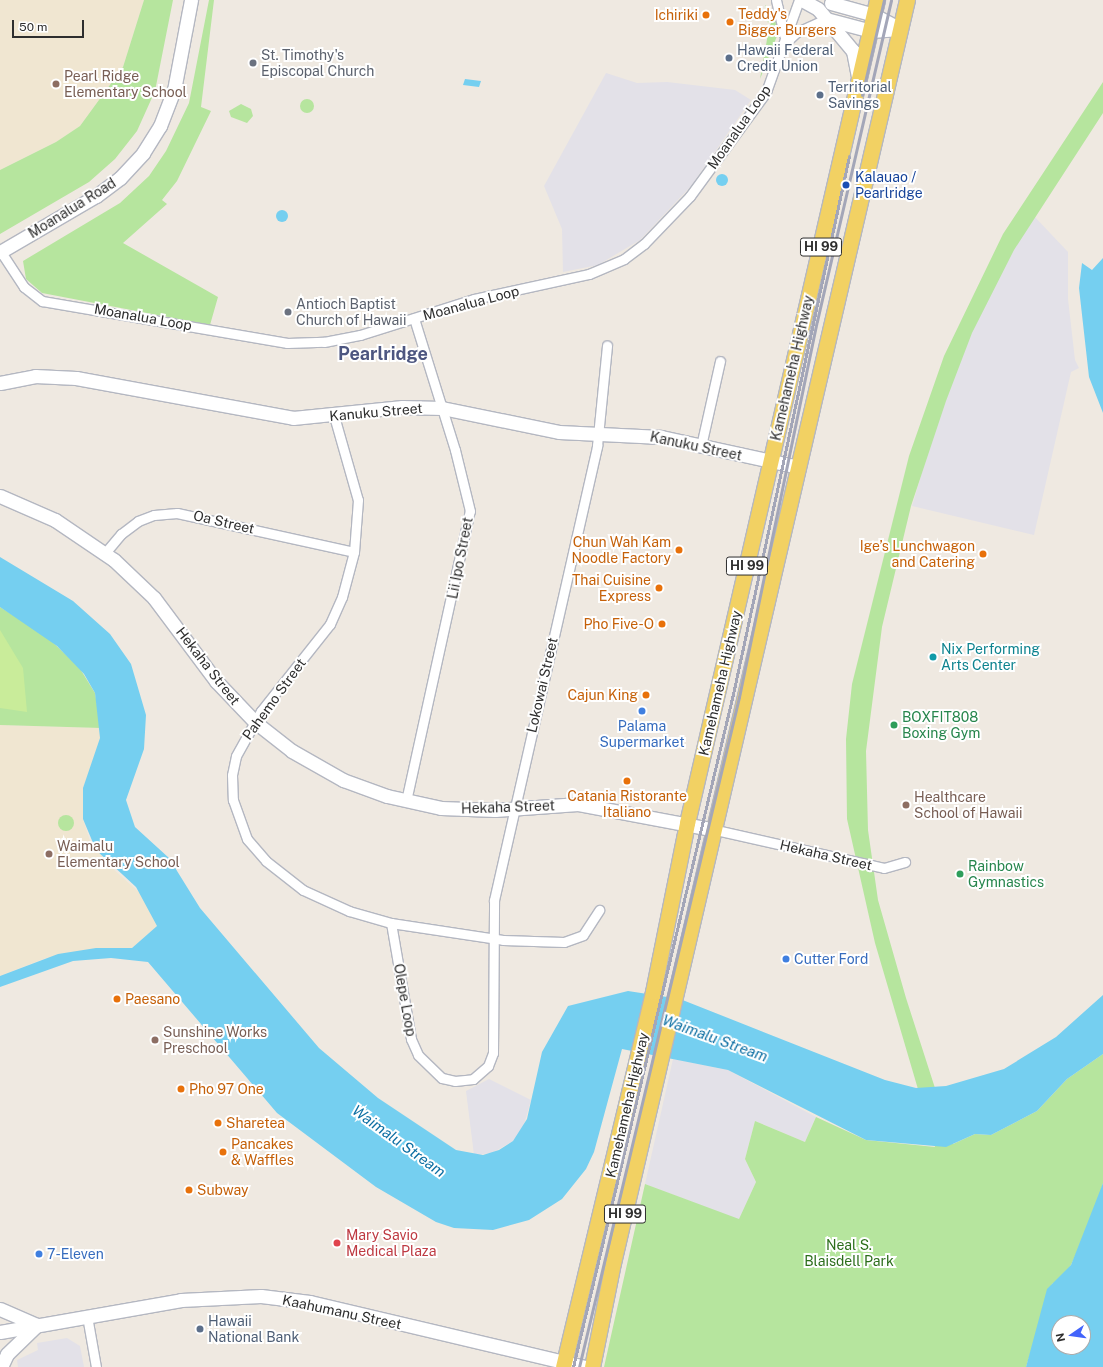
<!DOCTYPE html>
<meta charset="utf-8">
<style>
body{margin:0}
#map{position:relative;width:1103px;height:1367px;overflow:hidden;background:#efe9e1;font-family:"Public Sans",sans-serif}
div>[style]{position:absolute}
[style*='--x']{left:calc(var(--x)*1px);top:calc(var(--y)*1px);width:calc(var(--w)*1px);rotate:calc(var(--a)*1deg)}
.industrial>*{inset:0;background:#e3e1e8}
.education>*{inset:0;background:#f0e6d1}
.green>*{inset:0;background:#b6e59e}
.round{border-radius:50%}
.pitch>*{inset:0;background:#c9ec9a}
.water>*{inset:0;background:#75cff0}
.roads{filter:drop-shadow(1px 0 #b4b7c1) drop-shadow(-1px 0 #b4b7c1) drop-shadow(0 1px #b4b7c1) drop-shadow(0 -1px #b4b7c1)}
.street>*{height:9px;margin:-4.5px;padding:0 4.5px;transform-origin:4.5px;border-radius:4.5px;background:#fff}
.secondary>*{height:13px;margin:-6.5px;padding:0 6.5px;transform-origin:6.5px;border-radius:6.5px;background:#fff}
.primary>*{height:15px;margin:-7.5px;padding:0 7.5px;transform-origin:7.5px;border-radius:7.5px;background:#f2d163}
.rail>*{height:3px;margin:-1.5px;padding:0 1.5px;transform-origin:1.5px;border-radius:1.5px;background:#a3a6b8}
.dots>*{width:11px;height:11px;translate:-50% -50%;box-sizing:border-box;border:2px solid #fff;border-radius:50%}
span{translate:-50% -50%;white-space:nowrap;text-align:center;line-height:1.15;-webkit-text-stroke:4px #fff;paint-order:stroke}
.shield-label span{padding:1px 3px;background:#fff;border:1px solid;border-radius:3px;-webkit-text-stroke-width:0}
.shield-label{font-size:13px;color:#2e2e2e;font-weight:700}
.food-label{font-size:14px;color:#c56008}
.left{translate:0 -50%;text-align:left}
.right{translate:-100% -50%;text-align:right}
.service-label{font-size:14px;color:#4e5e75}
.worship-label{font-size:14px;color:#5b616d}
.education-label{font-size:14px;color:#785e54}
.street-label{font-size:14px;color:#2e2e2e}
.transit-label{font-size:14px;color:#164399}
.culture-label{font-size:14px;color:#0d838f}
.leisure-label{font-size:14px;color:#27864d}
.shop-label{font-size:14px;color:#366cbe}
.health-label{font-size:14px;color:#be3a42}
.park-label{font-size:14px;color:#2c6e1b}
.water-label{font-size:15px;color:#0d6fa3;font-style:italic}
.district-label{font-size:18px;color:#4d5680;font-weight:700}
.north{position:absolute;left:1051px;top:1315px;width:40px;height:40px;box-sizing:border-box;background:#fff;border:1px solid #ababab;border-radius:50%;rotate:257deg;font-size:11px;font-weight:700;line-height:16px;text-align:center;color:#2e2e2e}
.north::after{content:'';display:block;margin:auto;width:14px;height:18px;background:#4264fb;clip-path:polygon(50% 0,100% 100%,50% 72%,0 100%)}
.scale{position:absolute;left:12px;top:20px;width:72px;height:18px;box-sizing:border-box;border:2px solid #2e2e2e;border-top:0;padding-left:5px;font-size:12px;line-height:14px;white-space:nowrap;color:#2e2e2e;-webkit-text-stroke:3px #fff;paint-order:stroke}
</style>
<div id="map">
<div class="industrial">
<div style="clip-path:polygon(606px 73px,637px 83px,667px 82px,735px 90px,751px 100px,691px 186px,640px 240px,598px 265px,563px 272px,562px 229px,544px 186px)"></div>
<div style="clip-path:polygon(1033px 215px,1068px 252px,1068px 299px,1075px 360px,1079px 368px,1071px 372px,1034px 535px,912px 506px,942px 404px,985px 300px)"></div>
<div style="clip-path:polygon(673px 1059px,728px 1070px,816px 1117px,805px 1142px,755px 1121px,745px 1159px,756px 1182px,739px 1220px,645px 1184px)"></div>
<div style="clip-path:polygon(489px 1079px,531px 1100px,523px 1128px,513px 1141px,492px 1153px,474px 1155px,466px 1091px)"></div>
<div style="clip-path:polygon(67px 1338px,80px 1346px,84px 1367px,18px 1367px,17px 1360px,38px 1350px,37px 1343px)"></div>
</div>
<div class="education">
<div style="clip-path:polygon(0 0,144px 0,123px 67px,80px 126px,56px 142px,0 170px)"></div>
<div style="clip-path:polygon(0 725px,101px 728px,99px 747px,83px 788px,83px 819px,90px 841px,111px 867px,141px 894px,157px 926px,132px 948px,46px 958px,0 976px)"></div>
</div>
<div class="green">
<div style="clip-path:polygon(144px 0,173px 0,155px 91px,137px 131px,115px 159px,89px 182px,0 234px,0 170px,56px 142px,80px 126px,123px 67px)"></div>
<div style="clip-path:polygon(209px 0,214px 0,201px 107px,211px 111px,177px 181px,162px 200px,167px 204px,123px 243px,218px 297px,210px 325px,42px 293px,26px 279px,23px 261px,120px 203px,149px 176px,166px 151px,189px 103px)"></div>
<div style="clip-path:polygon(765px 5px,773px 13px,768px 23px)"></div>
<div style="clip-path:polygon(775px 13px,777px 36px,760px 79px,769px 28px)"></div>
<div style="clip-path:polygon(1103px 82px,1103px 113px,1014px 250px,972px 333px,946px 401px,911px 506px,882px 627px,866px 751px,868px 830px,878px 900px,906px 998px,953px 1144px,975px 1134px,991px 1135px,1037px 1111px,1067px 1079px,1103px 1054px,1103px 1183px,1097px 1206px,1071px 1265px,1062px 1278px,1052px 1284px,1026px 1367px,604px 1367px,645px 1184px,739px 1219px,756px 1182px,745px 1159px,755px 1121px,805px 1142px,816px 1117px,866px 1140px,935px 1147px,875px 943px,847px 819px,846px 739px,852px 684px,909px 456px,944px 356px,1003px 234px)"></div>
<div class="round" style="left:300px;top:99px;width:14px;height:14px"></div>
<div style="clip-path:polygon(241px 104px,251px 109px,253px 116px,247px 123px,231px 117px,229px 111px)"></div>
<div style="clip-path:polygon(0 607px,46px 636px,79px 667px,95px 693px,101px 728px,0 725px)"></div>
<div class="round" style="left:58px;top:815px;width:16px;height:16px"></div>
</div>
<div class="pitch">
<div style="clip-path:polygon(0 630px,23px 668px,27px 712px,0 708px)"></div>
</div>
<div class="water">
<div style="clip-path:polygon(465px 79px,481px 81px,479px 87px,463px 85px)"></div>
<div class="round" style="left:716px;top:174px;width:12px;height:12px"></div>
<div class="round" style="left:276px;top:210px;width:12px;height:12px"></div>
<div style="clip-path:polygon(1103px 258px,1103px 413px,1089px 377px,1079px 288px,1082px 263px,1092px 270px)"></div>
<div style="clip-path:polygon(0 557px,73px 601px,110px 634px,131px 664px,146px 715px,144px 749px,126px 800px,135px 827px,169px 858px,200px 908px,319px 1048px,378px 1098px,456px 1150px,483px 1155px,499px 1150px,513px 1141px,527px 1119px,542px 1052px,568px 1006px,628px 991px,680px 999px,885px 1080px,916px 1088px,946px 1086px,1004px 1069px,1056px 1037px,1103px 995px,1103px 1054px,1067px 1079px,1037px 1111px,991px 1135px,975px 1134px,946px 1147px,866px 1140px,728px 1070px,622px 1049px,594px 1152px,586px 1169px,562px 1199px,529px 1220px,493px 1230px,454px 1228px,436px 1222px,376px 1187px,277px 1113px,148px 962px,111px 958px,73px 961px,0 987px,0 976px,58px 954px,96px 948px,132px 948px,157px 926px,136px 887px,96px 850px,83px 819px,83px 788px,100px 738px,95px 693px,84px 674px,57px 646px,0 607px)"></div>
<div style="clip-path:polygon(evenodd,1103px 1183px,1103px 1367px,1026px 1367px,1047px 1289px,1071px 1265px,1103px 1183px,1059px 1323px,1083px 1323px,1083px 1347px,1059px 1347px,1059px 1323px)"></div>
</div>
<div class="roads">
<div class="street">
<div style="--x:776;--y:0;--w:36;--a:77"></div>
<div style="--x:784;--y:44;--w:18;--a:-43"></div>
<div style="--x:797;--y:32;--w:32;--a:-24"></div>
<div style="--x:1;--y:252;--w:42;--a:56.7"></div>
<div style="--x:24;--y:287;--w:23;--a:38"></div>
<div style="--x:42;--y:301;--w:249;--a:9.7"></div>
<div style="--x:287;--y:343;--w:37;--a:-2"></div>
<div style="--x:324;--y:342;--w:37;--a:-11"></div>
<div style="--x:360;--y:335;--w:120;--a:-17.5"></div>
<div style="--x:474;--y:299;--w:118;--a:-12.3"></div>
<div style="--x:589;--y:274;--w:38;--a:-23"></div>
<div style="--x:624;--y:259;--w:25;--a:-37"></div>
<div style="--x:644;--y:244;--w:66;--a:-46.2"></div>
<div style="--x:690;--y:196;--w:129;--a:-53.8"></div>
<div style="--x:766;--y:92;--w:98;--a:-70.3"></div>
<div style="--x:334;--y:416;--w:87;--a:74.1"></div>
<div style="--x:358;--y:500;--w:52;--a:94.4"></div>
<div style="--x:354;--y:552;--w:47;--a:104.9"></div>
<div style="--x:342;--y:597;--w:30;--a:114"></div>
<div style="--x:330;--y:624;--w:111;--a:128.4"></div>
<div style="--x:261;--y:711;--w:51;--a:119.1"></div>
<div style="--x:236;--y:756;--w:19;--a:102"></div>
<div style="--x:232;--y:775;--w:25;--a:88"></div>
<div style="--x:233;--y:800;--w:41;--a:70.3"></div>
<div style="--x:247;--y:839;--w:29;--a:49"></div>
<div style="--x:266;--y:861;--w:47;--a:38.1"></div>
<div style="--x:303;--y:890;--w:51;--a:24.5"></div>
<div style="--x:349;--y:911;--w:44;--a:15.9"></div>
<div style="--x:391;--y:923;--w:113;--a:8.6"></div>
<div style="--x:503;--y:940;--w:61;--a:1.9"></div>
<div style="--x:564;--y:942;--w:20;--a:-20"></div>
<div style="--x:583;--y:935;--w:30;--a:-57"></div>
<div style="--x:701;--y:446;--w:87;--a:-77.4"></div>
<div style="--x:105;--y:553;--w:25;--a:-50"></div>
<div style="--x:121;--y:534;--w:21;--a:-37"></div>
<div style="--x:138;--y:521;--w:17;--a:-21"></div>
<div style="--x:154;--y:515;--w:23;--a:-5"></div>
<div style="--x:177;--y:513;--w:181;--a:12.4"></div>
<div style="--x:406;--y:801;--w:297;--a:-77.6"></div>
<div style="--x:470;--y:511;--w:63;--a:-103.8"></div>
<div style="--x:455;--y:450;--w:138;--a:-107.3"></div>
<div style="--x:716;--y:830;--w:172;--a:12.7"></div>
<div style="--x:884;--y:868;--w:22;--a:-16"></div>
<div style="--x:391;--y:923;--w:118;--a:80.2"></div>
<div style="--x:411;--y:1039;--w:17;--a:66"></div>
<div style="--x:418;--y:1055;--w:33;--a:44"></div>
<div style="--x:442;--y:1078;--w:13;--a:13"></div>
<div style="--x:455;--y:1081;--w:18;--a:-6"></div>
<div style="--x:473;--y:1079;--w:20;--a:-41"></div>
<div style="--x:488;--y:1066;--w:14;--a:-69"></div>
<div style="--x:493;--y:1053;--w:153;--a:-89.6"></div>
<div style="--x:494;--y:900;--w:466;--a:-77.2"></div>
<div style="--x:597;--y:446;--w:101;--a:-84.3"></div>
<div style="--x:87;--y:1316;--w:52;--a:80"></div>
</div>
<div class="secondary">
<div style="--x:802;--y:0;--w:18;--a:29"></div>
<div style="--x:818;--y:9;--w:55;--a:50.2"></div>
<div style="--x:853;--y:51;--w:25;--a:79"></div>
<div style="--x:831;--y:3;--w:45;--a:15.6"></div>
<div style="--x:874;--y:15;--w:30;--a:28"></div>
<div style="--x:826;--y:19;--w:47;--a:14.9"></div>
<div style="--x:871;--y:31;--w:29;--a:-4"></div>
<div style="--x:0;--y:252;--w:111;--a:-30.3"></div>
<div style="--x:96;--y:196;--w:30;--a:-37"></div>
<div style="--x:120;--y:178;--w:34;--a:-47"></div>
<div style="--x:143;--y:153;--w:32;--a:-58"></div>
<div style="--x:160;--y:126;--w:39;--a:-69"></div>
<div style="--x:174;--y:90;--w:92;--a:-79.3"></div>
<div style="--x:0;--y:383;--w:36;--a:-11"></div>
<div style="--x:35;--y:376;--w:41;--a:2.8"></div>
<div style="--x:76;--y:378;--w:221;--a:10.4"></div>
<div style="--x:293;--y:418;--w:110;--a:-5.8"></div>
<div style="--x:402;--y:407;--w:40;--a:1.4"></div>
<div style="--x:442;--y:408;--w:119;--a:11.6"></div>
<div style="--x:559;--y:432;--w:102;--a:2.8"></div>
<div style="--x:661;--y:437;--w:141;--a:12.3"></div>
<div style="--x:0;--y:496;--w:60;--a:23.6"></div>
<div style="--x:55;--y:520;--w:71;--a:34.1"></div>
<div style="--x:114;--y:560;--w:55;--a:43.5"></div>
<div style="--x:154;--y:598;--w:104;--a:53.2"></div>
<div style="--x:216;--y:681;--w:57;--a:46.4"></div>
<div style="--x:255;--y:722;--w:47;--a:38.1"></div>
<div style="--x:292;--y:751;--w:59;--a:29.6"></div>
<div style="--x:343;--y:780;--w:47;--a:20"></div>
<div style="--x:387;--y:796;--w:55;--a:12.5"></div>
<div style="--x:441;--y:808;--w:54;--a:2.1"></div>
<div style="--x:495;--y:810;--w:83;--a:-4.1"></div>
<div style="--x:578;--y:804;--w:140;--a:10.7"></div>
<div style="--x:0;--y:1309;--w:40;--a:23.4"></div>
<div style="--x:0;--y:1332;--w:184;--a:-10"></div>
<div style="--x:181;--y:1300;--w:80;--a:-2.9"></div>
<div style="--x:261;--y:1296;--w:49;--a:7"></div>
<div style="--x:310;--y:1302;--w:283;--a:13.3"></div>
<div style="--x:1;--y:1367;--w:14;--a:-65"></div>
<div style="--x:7;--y:1354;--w:42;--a:-44"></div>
</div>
<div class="primary">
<div style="--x:563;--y:1367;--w:386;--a:-76.5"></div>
<div style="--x:653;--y:992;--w:172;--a:-78.6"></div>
<div style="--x:687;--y:823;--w:845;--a:-77"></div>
<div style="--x:592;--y:1367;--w:106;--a:-78.6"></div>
<div style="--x:613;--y:1263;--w:1297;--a:-76.9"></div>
</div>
</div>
<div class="rail">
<div style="--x:862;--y:95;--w:98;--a:-77"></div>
<div style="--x:573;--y:1367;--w:692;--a:-76.63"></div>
<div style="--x:733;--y:694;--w:550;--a:-77.83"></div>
<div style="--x:579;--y:1367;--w:689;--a:-76.57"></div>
<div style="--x:739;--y:697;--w:384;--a:-78.3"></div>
<div style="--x:817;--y:321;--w:329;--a:-77"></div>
</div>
<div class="dots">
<div style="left:706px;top:15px;background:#e8710a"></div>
<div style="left:730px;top:22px;background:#e8710a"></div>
<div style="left:729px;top:58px;background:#5c6f8a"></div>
<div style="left:253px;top:63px;background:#6b7280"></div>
<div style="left:56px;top:84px;background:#8d6e63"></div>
<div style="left:820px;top:95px;background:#5c6f8a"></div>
<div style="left:846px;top:185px;background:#1a4fb4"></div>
<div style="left:288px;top:312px;background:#6b7280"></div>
<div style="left:679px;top:550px;background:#e8710a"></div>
<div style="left:983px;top:554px;background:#e8710a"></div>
<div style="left:659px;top:588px;background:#e8710a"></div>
<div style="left:662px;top:624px;background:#e8710a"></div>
<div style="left:933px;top:657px;background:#0f9aa8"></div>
<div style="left:646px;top:695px;background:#e8710a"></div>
<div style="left:642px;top:711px;background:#3f7fe0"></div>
<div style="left:894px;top:725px;background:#2e9e5b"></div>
<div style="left:627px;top:781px;background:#e8710a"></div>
<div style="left:906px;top:805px;background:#8d6e63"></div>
<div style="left:49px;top:854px;background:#8d6e63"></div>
<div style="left:960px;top:874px;background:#2e9e5b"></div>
<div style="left:786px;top:959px;background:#3f7fe0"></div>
<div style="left:117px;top:999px;background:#e8710a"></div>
<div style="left:155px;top:1040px;background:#8d6e63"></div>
<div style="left:181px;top:1089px;background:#e8710a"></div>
<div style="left:218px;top:1123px;background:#e8710a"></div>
<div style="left:223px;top:1152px;background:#e8710a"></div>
<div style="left:189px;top:1190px;background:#e8710a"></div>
<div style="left:337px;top:1243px;background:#e0444e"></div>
<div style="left:39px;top:1254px;background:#3f7fe0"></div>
<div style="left:200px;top:1329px;background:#5c6f8a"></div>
</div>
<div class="shield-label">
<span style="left:821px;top:247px">HI 99</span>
<span style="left:747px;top:566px">HI 99</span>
<span style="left:625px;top:1214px">HI 99</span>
</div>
<div class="food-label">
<span class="left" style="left:738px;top:22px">Teddy's<br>Bigger Burgers</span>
<span class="right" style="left:698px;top:15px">Ichiriki</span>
<span class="right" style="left:671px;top:550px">Chun Wah Kam<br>Noodle Factory</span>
<span class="right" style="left:975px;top:554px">Ige’s Lunchwagon<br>and Catering</span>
<span class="right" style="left:651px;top:588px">Thai Cuisine<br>Express</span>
<span class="right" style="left:654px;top:624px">Pho Five-O</span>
<span class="right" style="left:638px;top:695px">Cajun King</span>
<span style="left:627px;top:804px">Catania Ristorante<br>Italiano</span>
<span class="left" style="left:125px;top:999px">Paesano</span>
<span class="left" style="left:189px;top:1089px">Pho 97 One</span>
<span class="left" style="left:226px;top:1123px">Sharetea</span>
<span class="left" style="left:231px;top:1152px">Pancakes<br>&amp; Waffles</span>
<span class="left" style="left:197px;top:1190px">Subway</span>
</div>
<div class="service-label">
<span class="left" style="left:737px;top:58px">Hawaii Federal<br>Credit Union</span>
<span class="left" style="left:828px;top:95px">Territorial<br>Savings</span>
<span class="left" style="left:208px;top:1329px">Hawaii<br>National Bank</span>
</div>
<div class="worship-label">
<span class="left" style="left:261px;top:63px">St. Timothy's<br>Episcopal Church</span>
<span class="left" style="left:296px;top:312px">Antioch Baptist<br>Church of Hawaii</span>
</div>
<div class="education-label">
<span class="left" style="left:64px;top:84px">Pearl Ridge<br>Elementary School</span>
<span class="left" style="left:914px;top:805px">Healthcare<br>School of Hawaii</span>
<span class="left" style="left:57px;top:854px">Waimalu<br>Elementary School</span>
<span class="left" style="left:163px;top:1040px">Sunshine Works<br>Preschool</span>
</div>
<div class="street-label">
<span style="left:739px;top:127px;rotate:-55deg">Moanalua Loop</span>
<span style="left:72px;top:208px;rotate:-32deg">Moanalua Road</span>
<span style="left:471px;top:303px;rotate:-15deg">Moanalua Loop</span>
<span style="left:143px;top:317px;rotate:10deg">Moanalua Loop</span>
<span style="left:792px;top:368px;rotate:-77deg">Kamehameha Highway</span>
<span style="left:376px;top:412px;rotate:-5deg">Kanuku Street</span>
<span style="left:696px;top:446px;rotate:12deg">Kanuku Street</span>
<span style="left:224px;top:522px;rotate:13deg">Oa Street</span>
<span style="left:460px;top:558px;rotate:-79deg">Lii Ipo Street</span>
<span style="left:208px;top:666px;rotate:52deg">Hekaha Street</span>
<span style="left:720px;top:683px;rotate:-77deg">Kamehameha Highway</span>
<span style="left:542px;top:685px;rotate:-77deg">Lokowai Street</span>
<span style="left:274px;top:699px;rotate:-54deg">Pahemo Street</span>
<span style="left:508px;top:807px;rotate:-2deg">Hekaha Street</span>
<span style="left:826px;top:855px;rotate:13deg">Hekaha Street</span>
<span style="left:405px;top:1000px;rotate:80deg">Olepe Loop</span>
<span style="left:627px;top:1105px;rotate:-77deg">Kamehameha Highway</span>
<span style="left:342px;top:1312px;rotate:12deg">Kaahumanu Street</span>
</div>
<div class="transit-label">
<span class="left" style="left:855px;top:185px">Kalauao /<br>Pearlridge</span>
</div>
<div class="culture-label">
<span class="left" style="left:941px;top:657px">Nix Performing<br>Arts Center</span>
</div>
<div class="leisure-label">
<span class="left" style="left:902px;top:725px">BOXFIT808<br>Boxing Gym</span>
<span class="left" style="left:968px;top:874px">Rainbow<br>Gymnastics</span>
</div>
<div class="shop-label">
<span style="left:642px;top:734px">Palama<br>Supermarket</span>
<span class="left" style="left:794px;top:959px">Cutter Ford</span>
<span class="left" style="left:47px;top:1254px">7-Eleven</span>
</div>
<div class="health-label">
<span class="left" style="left:346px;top:1243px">Mary Savio<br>Medical Plaza</span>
</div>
<div class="park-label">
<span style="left:849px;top:1253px">Neal S.<br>Blaisdell Park</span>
</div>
<div class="water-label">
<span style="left:715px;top:1038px;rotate:20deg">Waimalu Stream</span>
<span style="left:399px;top:1141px;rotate:36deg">Waimalu Stream</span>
</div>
<div class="district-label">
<span style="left:383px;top:354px">Pearlridge</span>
</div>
<div class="north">N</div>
<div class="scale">50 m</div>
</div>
